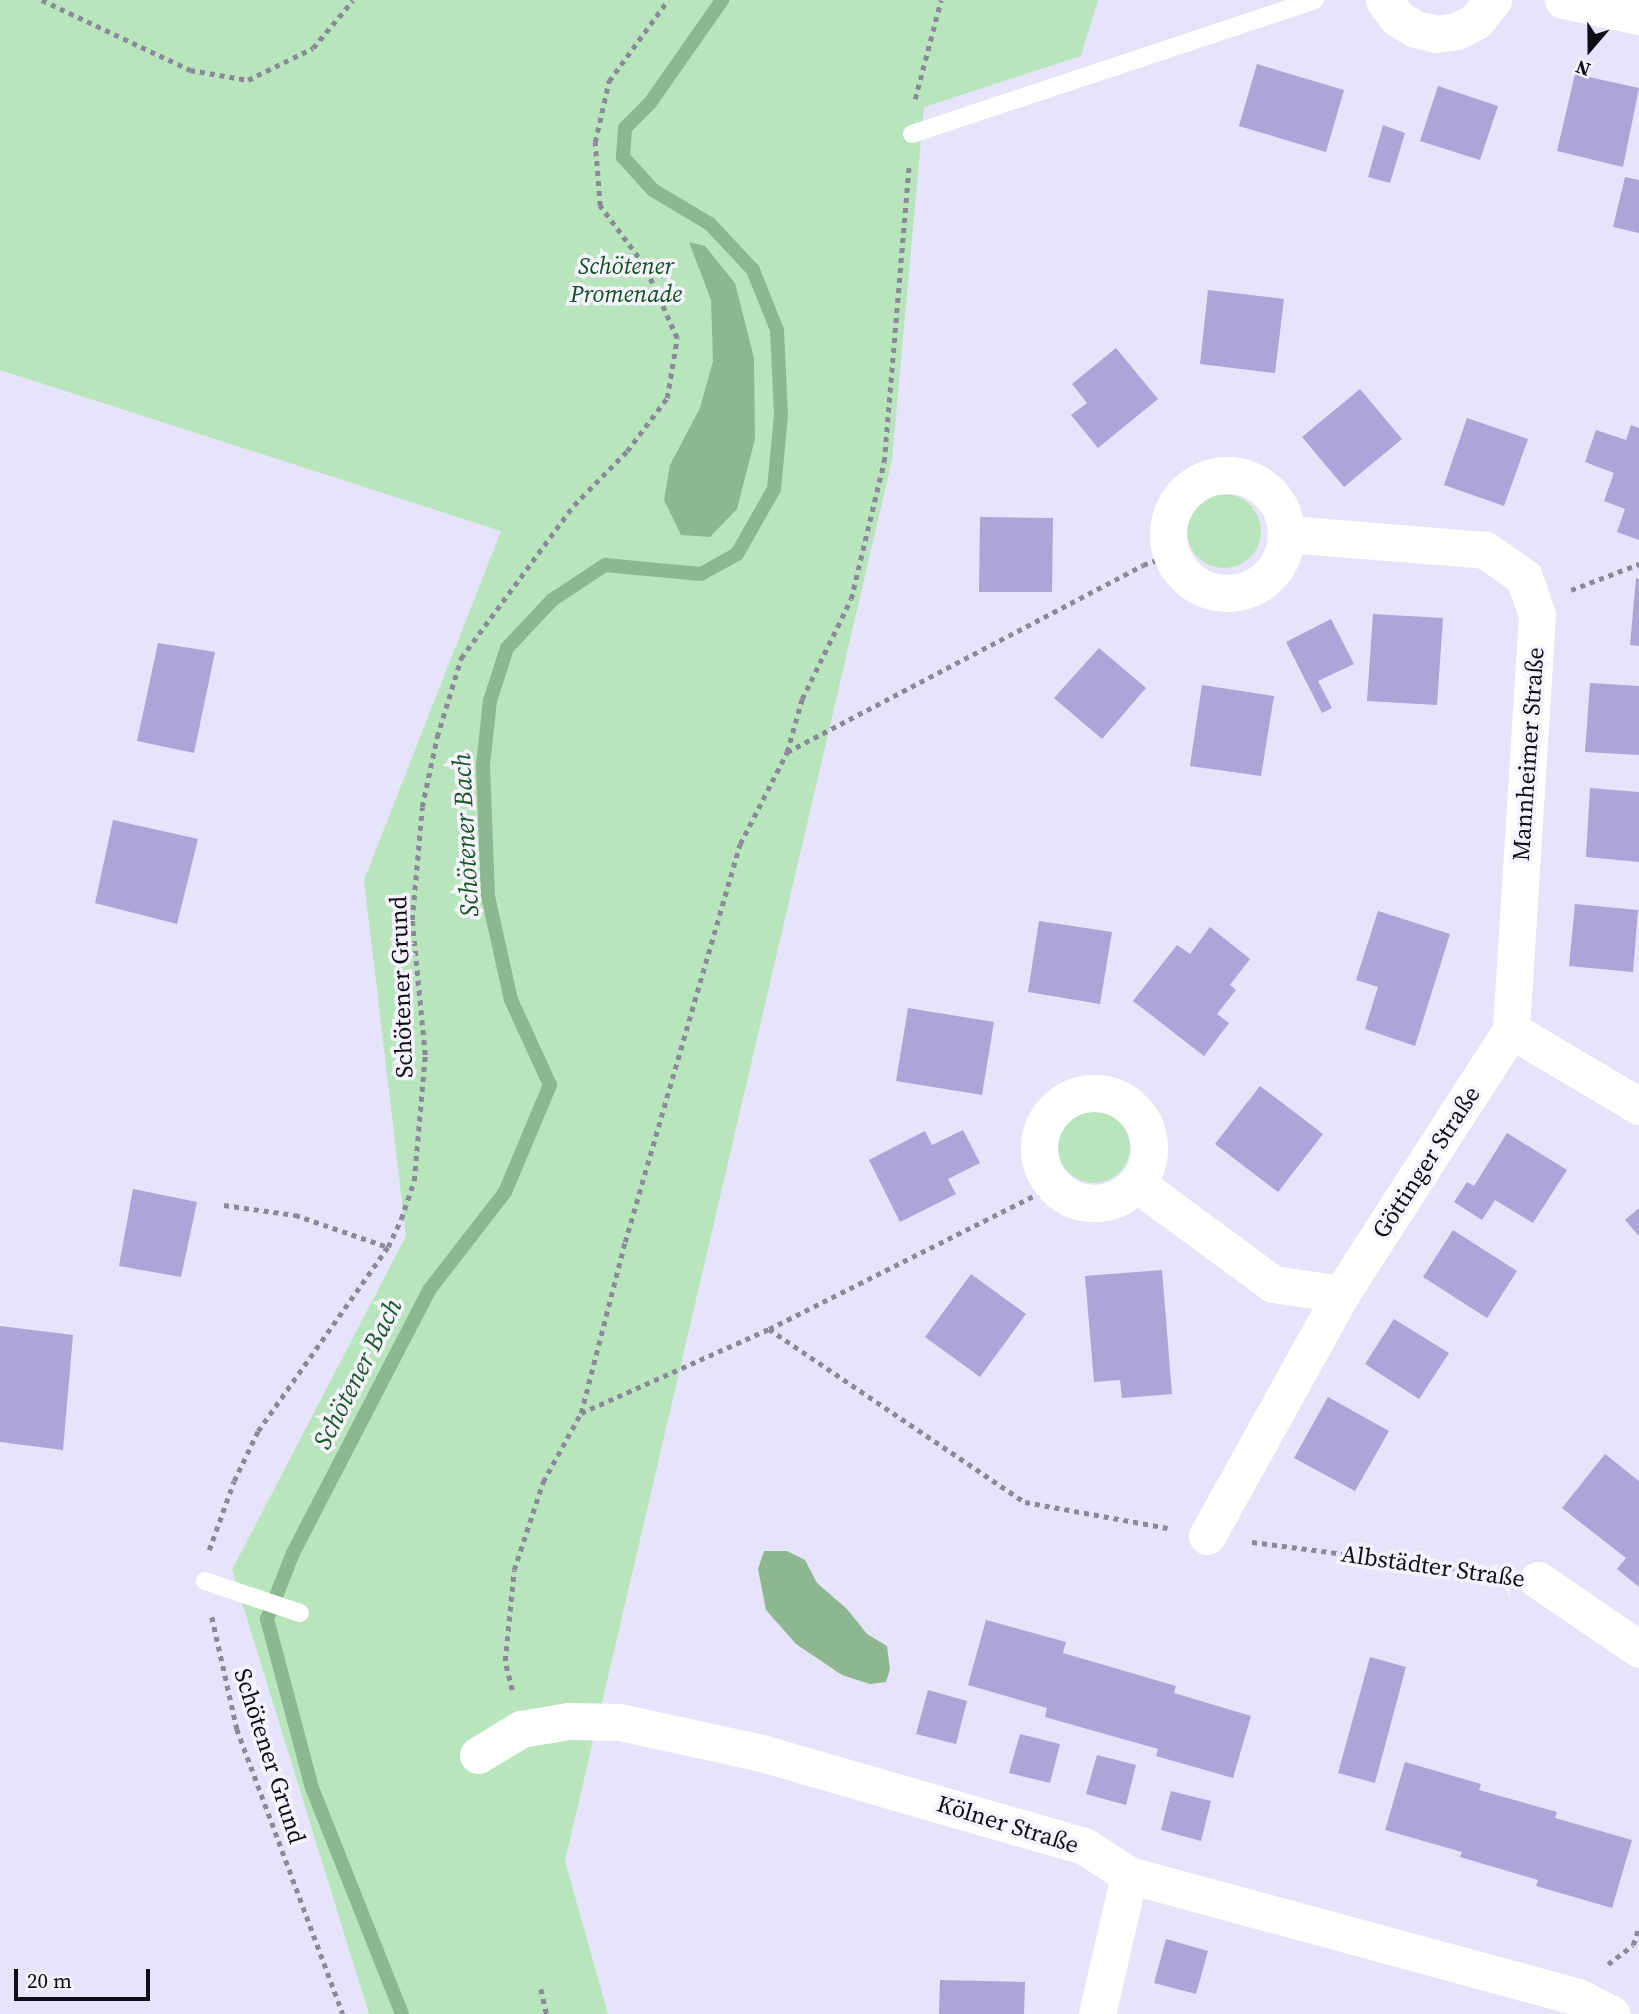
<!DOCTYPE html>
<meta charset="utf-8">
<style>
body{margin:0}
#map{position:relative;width:1639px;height:2014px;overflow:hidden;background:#e6e4fb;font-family:"Source Serif 4",serif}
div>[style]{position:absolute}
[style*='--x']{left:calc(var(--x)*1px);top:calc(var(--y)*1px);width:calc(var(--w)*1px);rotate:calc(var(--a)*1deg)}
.green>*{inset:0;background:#b9e5bc}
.round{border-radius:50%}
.water>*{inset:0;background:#8cb78f}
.stream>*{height:14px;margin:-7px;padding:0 7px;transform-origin:7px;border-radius:7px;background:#8cb78f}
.building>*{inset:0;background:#aba5d8}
.path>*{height:4.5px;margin-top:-2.25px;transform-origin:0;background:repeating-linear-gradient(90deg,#8a899a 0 5px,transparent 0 10px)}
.lane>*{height:18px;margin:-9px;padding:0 9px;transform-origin:9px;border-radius:9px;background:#fff}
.street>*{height:37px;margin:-18.5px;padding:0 18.5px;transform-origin:18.5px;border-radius:18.5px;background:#fff}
.street>.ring{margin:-18.5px;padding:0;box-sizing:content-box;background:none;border:37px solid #fff;border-radius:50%}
span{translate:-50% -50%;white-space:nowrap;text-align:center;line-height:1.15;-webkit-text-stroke:7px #f4f3fe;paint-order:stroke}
.park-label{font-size:24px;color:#10501d;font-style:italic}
.street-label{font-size:24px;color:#0f0e18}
.water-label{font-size:26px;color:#1a5825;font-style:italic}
.north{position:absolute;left:1555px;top:14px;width:70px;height:70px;-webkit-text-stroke:5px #f4f3fe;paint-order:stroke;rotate:200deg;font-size:19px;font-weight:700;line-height:28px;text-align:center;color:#0f0e18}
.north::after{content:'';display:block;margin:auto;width:24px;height:32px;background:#0f0e18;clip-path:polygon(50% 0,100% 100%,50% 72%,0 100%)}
.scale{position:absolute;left:14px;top:1969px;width:136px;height:32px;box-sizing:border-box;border:4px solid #0f0e18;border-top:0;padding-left:9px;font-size:21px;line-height:24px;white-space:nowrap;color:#0f0e18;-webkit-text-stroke:5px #f4f3fe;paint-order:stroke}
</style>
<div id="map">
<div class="green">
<div style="clip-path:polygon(0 0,1098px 0,1081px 56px,924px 107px,892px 460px,565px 1861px,608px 2014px,369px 2014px,232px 1570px,406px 1236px,364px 880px,501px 531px,0 370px)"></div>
<div class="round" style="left:1187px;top:494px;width:74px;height:74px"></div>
<div class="round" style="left:1058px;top:1111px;width:72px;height:72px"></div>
</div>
<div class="water">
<div style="clip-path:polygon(689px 242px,705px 246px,735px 283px,754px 358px,755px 439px,737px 509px,710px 537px,681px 535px,664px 500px,670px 465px,700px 408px,713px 361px,711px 300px)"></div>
<div style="clip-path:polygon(787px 1551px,805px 1560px,817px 1583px,847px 1609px,867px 1634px,887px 1646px,890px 1669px,886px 1682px,870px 1684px,842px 1675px,796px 1644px,766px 1610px,758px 1569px,764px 1551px)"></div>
</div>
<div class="stream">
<div style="--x:402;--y:2014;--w:243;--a:-111.7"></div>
<div style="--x:312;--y:1788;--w:175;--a:-104.9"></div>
<div style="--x:267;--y:1619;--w:71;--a:-68.5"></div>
<div style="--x:293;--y:1553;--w:297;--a:-62.6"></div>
<div style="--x:430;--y:1289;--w:123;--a:-52.3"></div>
<div style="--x:505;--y:1192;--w:116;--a:-67.2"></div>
<div style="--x:550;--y:1085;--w:94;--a:-114.6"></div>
<div style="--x:511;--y:1000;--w:107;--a:-102.5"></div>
<div style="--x:488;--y:896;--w:131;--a:-92.2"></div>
<div style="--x:483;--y:765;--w:64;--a:-83.8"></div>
<div style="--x:490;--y:701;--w:56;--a:-72.2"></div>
<div style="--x:507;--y:648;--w:66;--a:-46.8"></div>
<div style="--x:552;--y:600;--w:64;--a:-33.4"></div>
<div style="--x:605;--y:565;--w:96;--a:5.4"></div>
<div style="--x:701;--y:574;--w:41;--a:-29.1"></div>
<div style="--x:737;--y:554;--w:75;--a:-60.4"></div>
<div style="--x:774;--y:489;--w:74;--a:-84.6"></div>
<div style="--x:781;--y:415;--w:85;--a:-92.7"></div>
<div style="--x:777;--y:330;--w:65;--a:-111.8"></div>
<div style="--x:753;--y:270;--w:63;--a:-133.1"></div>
<div style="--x:710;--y:224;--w:66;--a:-149.2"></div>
<div style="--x:653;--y:190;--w:45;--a:-132.3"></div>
<div style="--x:623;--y:157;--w:29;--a:-86"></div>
<div style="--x:625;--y:128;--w:35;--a:-45"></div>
<div style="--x:650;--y:103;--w:126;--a:-55"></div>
</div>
<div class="building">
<div style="clip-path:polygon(1257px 64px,1344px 90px,1326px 152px,1239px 126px)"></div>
<div style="clip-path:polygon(1575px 74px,1639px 88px,1623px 167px,1557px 151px)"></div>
<div style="clip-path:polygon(1438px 86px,1498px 106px,1480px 160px,1420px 141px)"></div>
<div style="clip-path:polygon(1383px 125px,1405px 133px,1390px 183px,1368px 177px)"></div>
<div style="clip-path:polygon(1625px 177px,1639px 180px,1639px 233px,1613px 227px)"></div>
<div style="clip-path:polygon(1208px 290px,1284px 299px,1275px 373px,1200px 364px)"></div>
<div style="clip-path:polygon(1116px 348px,1158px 399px,1098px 448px,1071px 415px,1087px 403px,1072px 384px)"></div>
<div style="clip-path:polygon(1360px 389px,1402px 439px,1344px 487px,1302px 437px)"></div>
<div style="clip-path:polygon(1467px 418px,1528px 439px,1504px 506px,1444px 485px)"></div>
<div style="clip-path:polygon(1631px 425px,1639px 428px,1639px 540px,1617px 532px,1625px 509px,1604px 501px,1614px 473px,1585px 462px,1596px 430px,1626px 440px)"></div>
<div style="clip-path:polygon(980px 517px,1053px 518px,1052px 592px,979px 592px)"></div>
<div style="clip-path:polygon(1636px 578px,1639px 579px,1639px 646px,1630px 645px)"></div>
<div style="clip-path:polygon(1373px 614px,1443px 618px,1437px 705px,1367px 701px)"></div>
<div style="clip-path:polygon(1331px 619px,1354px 664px,1318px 681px,1332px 708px,1322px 713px,1286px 642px)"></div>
<div style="clip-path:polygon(158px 643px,215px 652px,194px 753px,137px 741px)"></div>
<div style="clip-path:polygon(1099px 648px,1146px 688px,1102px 739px,1054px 698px)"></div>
<div style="clip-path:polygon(1590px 683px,1639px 686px,1639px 755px,1585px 752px)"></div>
<div style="clip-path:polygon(1202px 685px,1274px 696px,1261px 776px,1190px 766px)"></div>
<div style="clip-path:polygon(1590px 788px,1639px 792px,1639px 862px,1586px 857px)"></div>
<div style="clip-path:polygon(113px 820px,198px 839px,177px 924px,95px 903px)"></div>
<div style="clip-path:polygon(1575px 904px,1638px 910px,1633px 972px,1569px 966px)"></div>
<div style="clip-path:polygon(1378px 911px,1450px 934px,1415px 1046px,1365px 1029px,1378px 987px,1356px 980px)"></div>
<div style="clip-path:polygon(1039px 921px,1112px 932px,1100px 1004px,1028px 992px)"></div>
<div style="clip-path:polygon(1210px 927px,1250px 959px,1230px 985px,1236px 990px,1217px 1014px,1229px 1023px,1204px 1056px,1133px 1001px,1177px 945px,1190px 954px)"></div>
<div style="clip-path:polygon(908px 1008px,994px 1022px,982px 1095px,896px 1081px)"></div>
<div style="clip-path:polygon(1260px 1086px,1323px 1134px,1278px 1192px,1215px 1144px)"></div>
<div style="clip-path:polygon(963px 1130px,980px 1163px,948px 1179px,956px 1194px,900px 1222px,869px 1160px,925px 1131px,932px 1145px)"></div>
<div style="clip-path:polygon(1507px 1133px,1567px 1170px,1533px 1223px,1495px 1200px,1482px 1220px,1454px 1202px,1467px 1182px,1474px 1186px)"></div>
<div style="clip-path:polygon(133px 1189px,197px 1202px,181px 1277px,119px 1266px)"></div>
<div style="clip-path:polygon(1639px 1208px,1639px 1236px,1625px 1220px)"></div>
<div style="clip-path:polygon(1453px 1230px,1517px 1271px,1487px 1318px,1423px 1277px)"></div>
<div style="clip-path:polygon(1162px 1270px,1172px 1394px,1122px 1398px,1120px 1380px,1094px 1382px,1085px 1276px)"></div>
<div style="clip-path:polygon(971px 1274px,1026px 1314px,980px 1377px,925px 1337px)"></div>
<div style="clip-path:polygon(1394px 1319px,1449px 1353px,1419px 1399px,1365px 1364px)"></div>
<div style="clip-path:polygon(0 1326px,73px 1335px,63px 1450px,0 1442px)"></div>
<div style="clip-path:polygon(1328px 1397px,1389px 1431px,1355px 1491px,1294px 1458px)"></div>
<div style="clip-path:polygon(1605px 1454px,1639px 1481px,1639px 1587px,1617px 1569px,1626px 1558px,1562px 1508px)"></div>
<div style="clip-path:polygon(986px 1620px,1066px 1642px,1063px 1653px,1176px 1686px,1174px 1693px,1251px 1716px,1233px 1778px,1156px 1756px,1158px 1749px,1045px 1717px,1047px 1708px,968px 1685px)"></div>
<div style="clip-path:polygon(1370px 1657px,1406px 1667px,1375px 1783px,1338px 1773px)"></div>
<div style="clip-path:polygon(928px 1690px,967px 1701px,956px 1744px,916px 1734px)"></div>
<div style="clip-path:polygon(1020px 1734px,1060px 1744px,1050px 1783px,1009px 1773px)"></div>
<div style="clip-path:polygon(1097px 1755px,1136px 1765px,1126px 1805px,1086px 1794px)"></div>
<div style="clip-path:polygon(1405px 1762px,1481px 1784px,1479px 1790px,1557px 1812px,1555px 1818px,1632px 1840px,1612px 1908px,1536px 1886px,1538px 1880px,1460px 1857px,1462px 1852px,1385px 1830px)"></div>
<div style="clip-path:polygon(1171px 1791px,1211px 1801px,1201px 1841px,1161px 1830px)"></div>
<div style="clip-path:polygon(1166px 1939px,1208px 1951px,1196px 1994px,1154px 1983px)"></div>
<div style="clip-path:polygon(940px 1980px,1025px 1982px,1024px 2014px,939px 2014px)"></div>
</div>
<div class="path">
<div style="--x:42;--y:0;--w:164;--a:25.3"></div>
<div style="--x:190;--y:70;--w:59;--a:9.8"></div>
<div style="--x:248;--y:80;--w:72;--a:-26.2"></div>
<div style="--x:313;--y:48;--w:62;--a:-50.2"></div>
<div style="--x:915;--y:99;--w:102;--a:-75.3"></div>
<div style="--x:1571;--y:590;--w:73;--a:-20.9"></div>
<div style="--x:787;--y:752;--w:402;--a:-27.7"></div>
<div style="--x:1143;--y:565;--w:31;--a:-19"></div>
<div style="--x:224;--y:1205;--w:72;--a:8"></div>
<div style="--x:295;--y:1215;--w:98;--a:19"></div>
<div style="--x:769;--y:1329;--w:309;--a:34.1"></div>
<div style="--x:1025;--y:1502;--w:145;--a:10.3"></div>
<div style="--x:581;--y:1413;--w:206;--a:-24.1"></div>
<div style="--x:769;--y:1329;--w:318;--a:-26.7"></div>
<div style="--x:1252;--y:1542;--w:247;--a:7.4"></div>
<div style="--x:209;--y:1550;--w:73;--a:-70.1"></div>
<div style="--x:234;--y:1481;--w:55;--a:-64.4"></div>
<div style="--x:258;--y:1431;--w:225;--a:-54.8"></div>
<div style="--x:388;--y:1247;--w:31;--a:-65"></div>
<div style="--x:401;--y:1219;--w:40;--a:-71.1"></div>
<div style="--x:414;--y:1181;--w:126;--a:-85"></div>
<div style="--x:425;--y:1055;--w:136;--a:-95.5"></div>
<div style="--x:412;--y:920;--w:113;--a:-84.9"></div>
<div style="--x:422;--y:807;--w:72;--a:-77.9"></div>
<div style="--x:437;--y:737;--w:83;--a:-73.1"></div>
<div style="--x:461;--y:658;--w:190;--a:-53.6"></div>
<div style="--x:574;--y:505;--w:76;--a:-45.5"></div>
<div style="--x:627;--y:451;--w:66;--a:-53"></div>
<div style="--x:667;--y:398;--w:61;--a:-80.5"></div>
<div style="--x:677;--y:338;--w:80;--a:-114.3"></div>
<div style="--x:644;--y:265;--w:74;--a:-126.7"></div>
<div style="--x:600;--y:206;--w:64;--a:-94.5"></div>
<div style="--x:595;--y:142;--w:63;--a:-77.1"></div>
<div style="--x:609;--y:81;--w:100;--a:-53.9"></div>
<div style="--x:212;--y:1617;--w:115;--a:77.4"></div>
<div style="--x:237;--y:1729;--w:304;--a:69.6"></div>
<div style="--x:512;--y:1690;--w:30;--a:-104"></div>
<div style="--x:505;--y:1661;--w:91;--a:-84.4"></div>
<div style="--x:514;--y:1570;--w:93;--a:-71.8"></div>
<div style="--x:543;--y:1482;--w:79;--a:-61.2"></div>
<div style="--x:581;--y:1413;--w:177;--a:-75.6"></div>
<div style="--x:625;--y:1242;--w:414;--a:-73.9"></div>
<div style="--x:740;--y:844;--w:103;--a:-62.9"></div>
<div style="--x:787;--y:752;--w:55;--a:-74.2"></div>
<div style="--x:802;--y:699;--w:111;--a:-63.9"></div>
<div style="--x:851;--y:599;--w:141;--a:-76.5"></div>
<div style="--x:884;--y:462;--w:296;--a:-85.2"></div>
<div style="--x:1608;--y:1964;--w:31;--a:-37"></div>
<div style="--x:1633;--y:1945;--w:19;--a:-72"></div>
<div style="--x:541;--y:1989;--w:26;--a:77"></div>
</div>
<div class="lane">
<div style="--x:912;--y:134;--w:424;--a:-18.4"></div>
<div style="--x:205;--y:1581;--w:100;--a:18.6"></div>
</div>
<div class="street">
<div style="--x:1384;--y:0;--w:22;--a:54"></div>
<div style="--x:1397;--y:18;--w:21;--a:31"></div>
<div style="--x:1415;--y:29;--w:22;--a:13"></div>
<div style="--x:1436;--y:34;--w:21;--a:-8"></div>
<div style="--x:1457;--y:31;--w:21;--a:-28"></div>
<div style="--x:1476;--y:21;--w:27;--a:-51"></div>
<div style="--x:1563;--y:0;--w:78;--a:11.9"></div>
<div class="ring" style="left:1168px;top:475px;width:81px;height:81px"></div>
<div style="--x:1288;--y:534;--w:198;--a:4.6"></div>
<div style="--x:1485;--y:550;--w:47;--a:34.7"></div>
<div style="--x:1524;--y:577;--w:40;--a:71.1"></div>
<div style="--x:1537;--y:615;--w:416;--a:93.6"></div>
<div style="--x:1511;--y:1030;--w:149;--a:30.7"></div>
<div class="ring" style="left:1039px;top:1093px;width:73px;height:73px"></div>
<div style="--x:1137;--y:1184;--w:169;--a:36.3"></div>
<div style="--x:1273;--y:1284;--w:69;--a:8.4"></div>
<div style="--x:1207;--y:1536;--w:277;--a:-61"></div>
<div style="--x:1341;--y:1294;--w:314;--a:-57.2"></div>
<div style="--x:1538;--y:1580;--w:122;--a:34.3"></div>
<div style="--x:478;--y:1755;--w:50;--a:-31.2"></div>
<div style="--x:521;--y:1729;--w:48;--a:-9.7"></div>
<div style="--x:568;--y:1721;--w:52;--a:1.1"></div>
<div style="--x:620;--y:1722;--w:148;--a:12.4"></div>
<div style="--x:765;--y:1754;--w:332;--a:16.1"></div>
<div style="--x:1084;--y:1846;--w:54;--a:32.8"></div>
<div style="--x:1129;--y:1875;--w:465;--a:15.2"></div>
<div style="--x:1578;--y:1997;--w:38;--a:27"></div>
<div style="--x:1097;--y:2014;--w:143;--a:-77"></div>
</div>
<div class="park-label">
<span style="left:626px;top:280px">Schötener<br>Promenade</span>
</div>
<div class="street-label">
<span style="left:1528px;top:754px;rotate:-86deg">Mannheimer Straße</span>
<span style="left:401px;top:987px;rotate:-92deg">Schötener Grund</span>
<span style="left:1426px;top:1162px;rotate:-57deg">Göttinger Straße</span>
<span style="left:1433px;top:1566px;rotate:8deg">Albstädter Straße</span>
<span style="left:270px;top:1756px;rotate:72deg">Schötener Grund</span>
<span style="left:1008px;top:1824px;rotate:17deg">Kölner Straße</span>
</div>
<div class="water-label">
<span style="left:466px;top:835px;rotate:-93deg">Schötener Bach</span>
<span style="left:358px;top:1374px;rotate:-63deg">Schötener Bach</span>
</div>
<div class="north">N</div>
<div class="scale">20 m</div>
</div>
